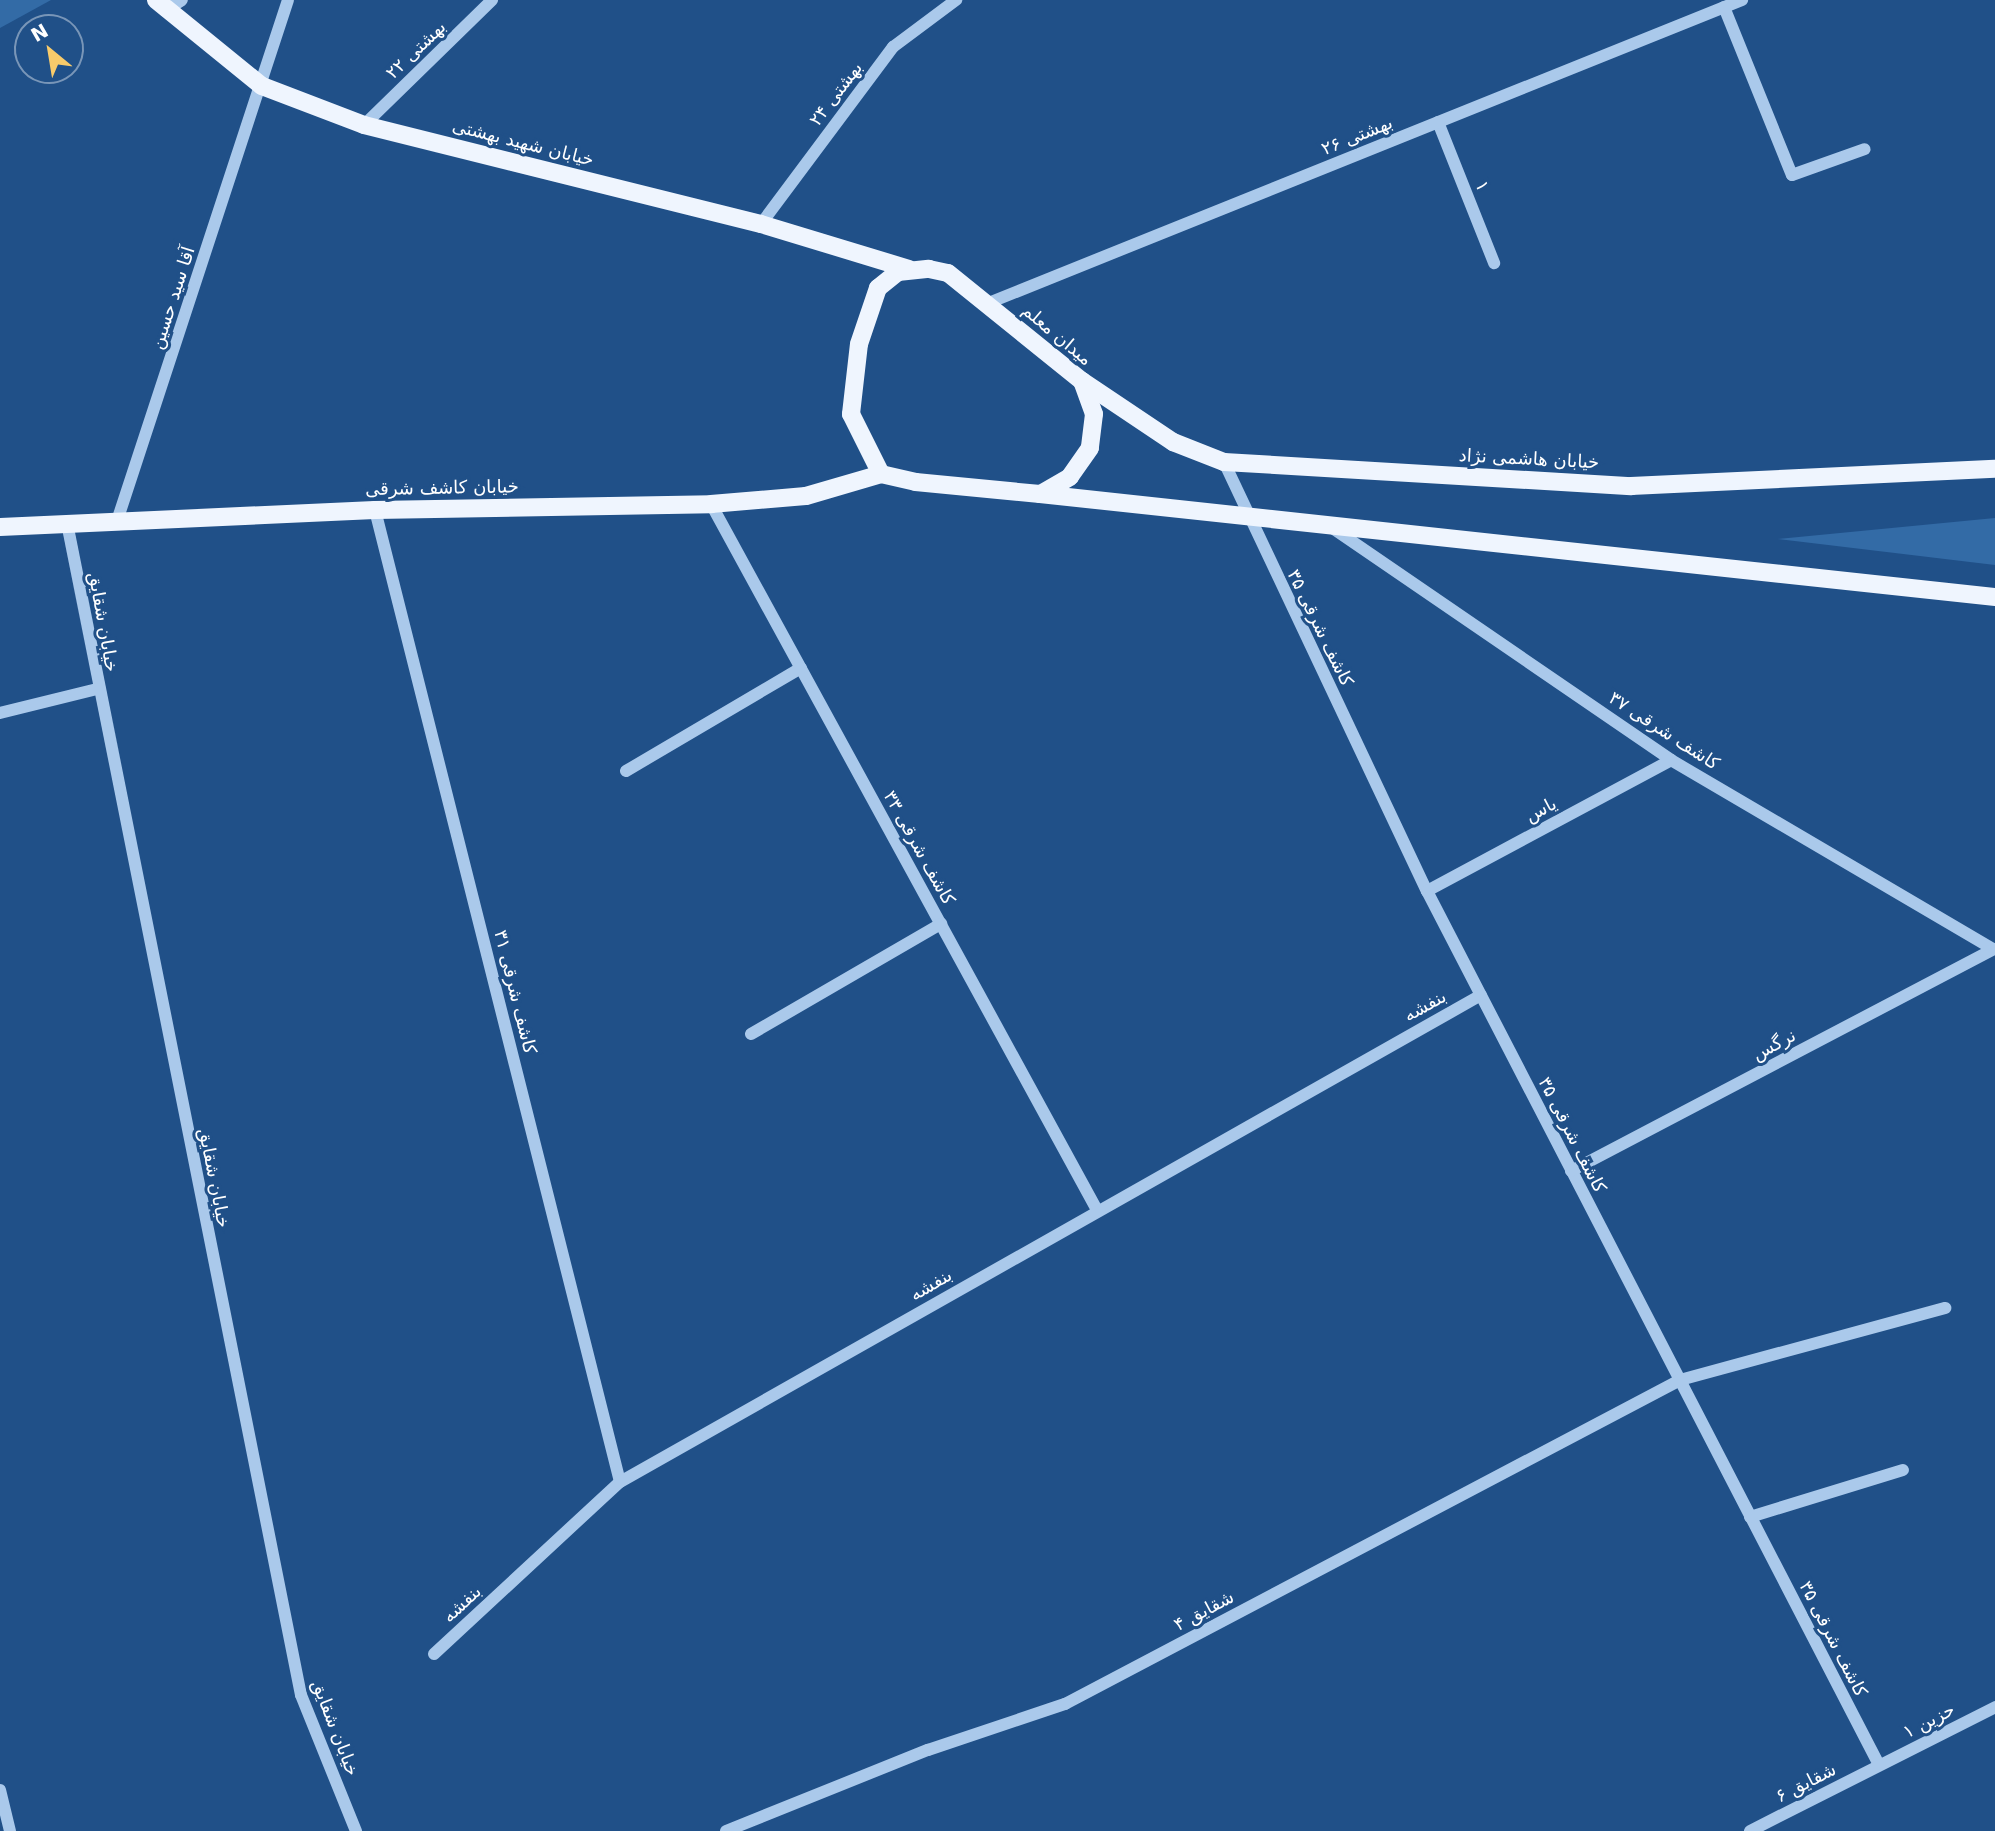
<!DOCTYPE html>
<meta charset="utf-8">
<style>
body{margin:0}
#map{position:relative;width:1995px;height:1831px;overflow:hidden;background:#205088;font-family:"DejaVu Sans","Noto Sans Arabic",sans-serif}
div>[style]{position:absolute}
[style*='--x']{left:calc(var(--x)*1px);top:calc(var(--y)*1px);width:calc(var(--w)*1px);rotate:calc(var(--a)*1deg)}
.green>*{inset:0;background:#336ba6}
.minor>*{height:12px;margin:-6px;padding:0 6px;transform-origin:6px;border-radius:6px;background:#aac9eb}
.major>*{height:18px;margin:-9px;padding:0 9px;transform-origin:9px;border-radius:9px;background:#eff5fe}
span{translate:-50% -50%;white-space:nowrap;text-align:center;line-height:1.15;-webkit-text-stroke:6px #205088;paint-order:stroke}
.street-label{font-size:18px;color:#fff}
.north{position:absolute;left:14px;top:14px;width:70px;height:70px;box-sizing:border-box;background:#205088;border:2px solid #7996b8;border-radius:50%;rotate:330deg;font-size:19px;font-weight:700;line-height:28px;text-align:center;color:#fff}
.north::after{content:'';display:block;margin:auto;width:24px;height:32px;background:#f8cb6b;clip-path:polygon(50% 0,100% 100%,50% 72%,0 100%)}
</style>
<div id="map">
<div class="green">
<div style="clip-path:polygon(0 0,51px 0,0 28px)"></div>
<div style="clip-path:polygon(1995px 518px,1995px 565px,1778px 539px)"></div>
</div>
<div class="minor">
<div style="--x:1724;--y:7;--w:181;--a:68"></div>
<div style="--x:1792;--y:175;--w:77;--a:-19.6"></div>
<div style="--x:165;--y:11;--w:20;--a:-33"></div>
<div style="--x:1438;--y:122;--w:152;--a:68.3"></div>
<div style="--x:364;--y:125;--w:179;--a:-44.3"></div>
<div style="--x:761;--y:224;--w:221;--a:-53.3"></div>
<div style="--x:893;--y:47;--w:79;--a:-36.7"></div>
<div style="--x:986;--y:304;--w:815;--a:-21.91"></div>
<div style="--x:1224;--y:462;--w:475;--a:64.7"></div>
<div style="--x:1427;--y:891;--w:984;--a:62.65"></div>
<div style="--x:711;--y:504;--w:805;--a:61.33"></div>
<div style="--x:375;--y:510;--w:1002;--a:75.85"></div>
<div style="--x:117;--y:521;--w:548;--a:-71.83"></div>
<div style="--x:67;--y:523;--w:1195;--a:78.71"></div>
<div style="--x:301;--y:1695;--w:147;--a:68"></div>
<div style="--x:1331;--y:527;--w:412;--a:34.4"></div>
<div style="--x:1671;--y:760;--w:373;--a:30.4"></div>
<div style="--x:0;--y:713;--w:100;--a:-13.9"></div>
<div style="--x:626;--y:771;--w:203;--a:-30.5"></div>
<div style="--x:1427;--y:891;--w:277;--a:-28.2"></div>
<div style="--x:751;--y:1034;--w:220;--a:-30.1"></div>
<div style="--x:1571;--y:1171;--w:477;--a:-27.7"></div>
<div style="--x:1750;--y:1517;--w:160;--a:-17.1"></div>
<div style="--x:434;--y:1654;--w:253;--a:-42.8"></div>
<div style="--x:620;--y:1482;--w:989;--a:-29.49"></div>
<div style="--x:0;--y:1790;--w:42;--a:76.3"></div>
<div style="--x:726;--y:1831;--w:218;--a:-21.9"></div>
<div style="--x:928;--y:1750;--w:145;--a:-18.6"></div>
<div style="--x:1065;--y:1704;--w:695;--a:-27.78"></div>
<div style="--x:1680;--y:1380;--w:275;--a:-15.2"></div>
<div style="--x:1750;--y:1831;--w:275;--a:-26.8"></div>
</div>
<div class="major">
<div style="--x:156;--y:0;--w:136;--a:39.1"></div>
<div style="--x:262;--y:86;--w:109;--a:20.9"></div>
<div style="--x:364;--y:125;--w:409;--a:14"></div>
<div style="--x:761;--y:224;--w:155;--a:16.9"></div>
<div style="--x:929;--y:269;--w:19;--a:12"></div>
<div style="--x:948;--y:273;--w:172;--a:38.9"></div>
<div style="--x:1082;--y:381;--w:35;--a:70"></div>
<div style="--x:1094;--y:414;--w:34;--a:97"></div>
<div style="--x:1090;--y:448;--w:35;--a:125"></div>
<div style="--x:1070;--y:477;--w:34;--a:150"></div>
<div style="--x:1040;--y:494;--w:125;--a:-174.5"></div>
<div style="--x:916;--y:482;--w:36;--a:-167"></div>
<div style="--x:881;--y:474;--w:67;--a:-116.6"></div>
<div style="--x:851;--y:414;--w:70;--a:-83.5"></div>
<div style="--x:859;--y:344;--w:59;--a:-71.3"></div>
<div style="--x:878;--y:288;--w:26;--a:-39"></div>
<div style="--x:898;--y:272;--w:31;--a:-6"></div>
<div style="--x:1082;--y:381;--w:110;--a:33.8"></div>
<div style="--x:1173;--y:442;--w:55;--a:21.4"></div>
<div style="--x:1224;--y:462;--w:408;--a:3.4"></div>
<div style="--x:1631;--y:486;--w:364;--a:-2.7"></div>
<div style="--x:1040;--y:494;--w:961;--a:6.16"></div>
<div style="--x:0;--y:527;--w:375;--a:-2.6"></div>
<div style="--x:375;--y:510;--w:336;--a:-1"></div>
<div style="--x:711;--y:504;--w:95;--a:-4.8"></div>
<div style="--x:806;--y:496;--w:78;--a:-16.3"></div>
</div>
<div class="street-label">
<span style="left:416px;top:50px;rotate:-44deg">بهشتی ۲۲</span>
<span style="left:836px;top:94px;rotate:-53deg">بهشتی ۲۴</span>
<span style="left:1357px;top:136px;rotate:-22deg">بهشتی ۲۶</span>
<span style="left:523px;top:143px;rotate:14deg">خیابان شهید بهشتی</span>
<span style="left:1482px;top:186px;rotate:68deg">۱</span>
<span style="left:173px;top:298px;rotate:-72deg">آقا سید حسین</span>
<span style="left:1057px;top:335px;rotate:40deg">میدان معلم</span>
<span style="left:1529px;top:459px;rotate:3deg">خیابان هاشمی نژاد</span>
<span style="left:442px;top:488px;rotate:-1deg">خیابان کاشف شرقی</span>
<span style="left:103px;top:622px;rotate:80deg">خیابان شقایق</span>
<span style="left:1320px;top:628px;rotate:64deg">کاشف شرقی ۳۵</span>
<span style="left:1664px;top:731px;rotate:33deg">کاشف شرقی ۳۷</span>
<span style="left:1541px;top:810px;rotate:-28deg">یاس</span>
<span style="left:919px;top:848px;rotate:61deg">کاشف شرقی ۳۳</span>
<span style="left:515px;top:992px;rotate:76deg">کاشف شرقی ۳۱</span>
<span style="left:1425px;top:1006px;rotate:-29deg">بنفشه</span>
<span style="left:1774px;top:1045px;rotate:-28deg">نرگس</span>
<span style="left:1572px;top:1135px;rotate:63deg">کاشف شرقی ۳۵</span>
<span style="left:214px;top:1178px;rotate:79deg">خیابان شقایق</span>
<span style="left:931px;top:1285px;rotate:-30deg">بنفشه</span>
<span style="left:462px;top:1604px;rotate:-43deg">بنفشه</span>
<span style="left:1204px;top:1611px;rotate:-28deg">شقایق ۴</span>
<span style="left:1833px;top:1639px;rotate:63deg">کاشف شرقی ۳۵</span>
<span style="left:1929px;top:1721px;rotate:-27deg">حزین ۱</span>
<span style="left:335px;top:1728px;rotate:69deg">خیابان شقایق</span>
<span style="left:1806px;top:1783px;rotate:-27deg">شقایق ۶</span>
</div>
<div class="north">N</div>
</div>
